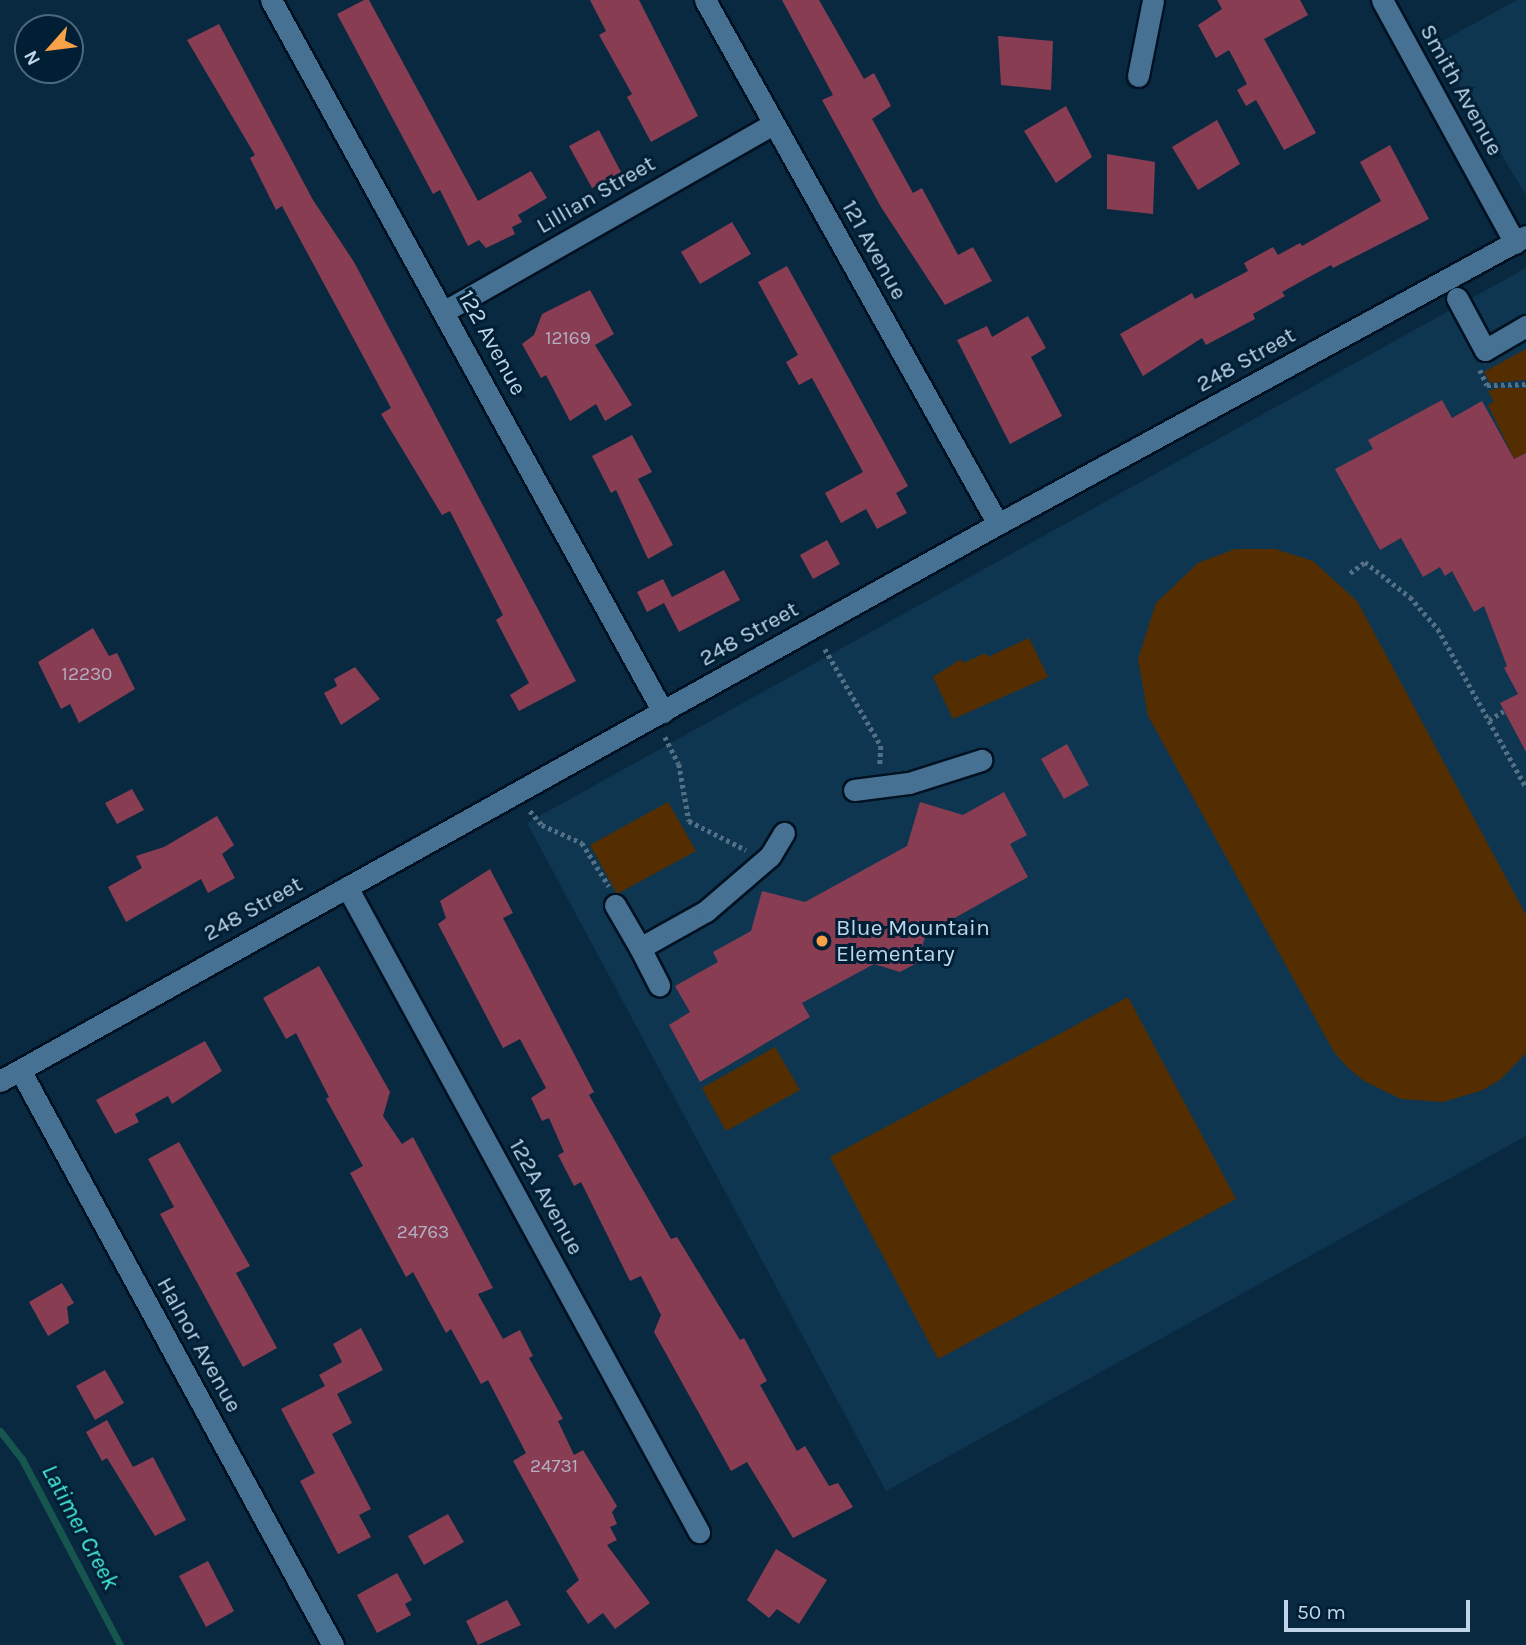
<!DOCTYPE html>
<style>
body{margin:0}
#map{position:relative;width:1526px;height:1645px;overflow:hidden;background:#092940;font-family:Karla,sans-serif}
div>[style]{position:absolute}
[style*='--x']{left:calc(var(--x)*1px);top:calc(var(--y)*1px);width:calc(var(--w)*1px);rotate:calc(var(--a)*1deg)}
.built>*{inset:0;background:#0f3650}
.green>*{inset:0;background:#542e00}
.stream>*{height:7px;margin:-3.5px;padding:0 3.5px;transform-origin:3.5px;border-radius:3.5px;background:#17564e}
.building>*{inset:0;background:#893d53}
.path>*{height:4.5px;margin-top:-2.25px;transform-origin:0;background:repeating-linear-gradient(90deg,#547085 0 3.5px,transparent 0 7px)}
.roads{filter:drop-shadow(2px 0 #001121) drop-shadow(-2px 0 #001121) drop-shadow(0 2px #001121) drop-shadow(0 -2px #001121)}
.minor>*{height:21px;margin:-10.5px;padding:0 10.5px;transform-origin:10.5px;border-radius:10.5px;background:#477192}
.dots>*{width:19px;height:19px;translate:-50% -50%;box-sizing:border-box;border:4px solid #001f35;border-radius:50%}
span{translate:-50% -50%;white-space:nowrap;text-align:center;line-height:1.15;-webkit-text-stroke:6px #001f35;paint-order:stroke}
.number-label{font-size:19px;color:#b2afc3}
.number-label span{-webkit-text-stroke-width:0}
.street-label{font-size:23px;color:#bfd5e8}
.poi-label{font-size:23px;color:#bfd5e8}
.left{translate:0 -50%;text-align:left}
.water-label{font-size:24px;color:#46ecd9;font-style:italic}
.north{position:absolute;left:14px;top:14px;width:70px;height:70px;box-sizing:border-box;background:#001f35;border:2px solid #4c687d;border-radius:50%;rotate:242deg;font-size:19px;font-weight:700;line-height:28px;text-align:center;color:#bfd5e8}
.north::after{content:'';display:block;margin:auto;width:24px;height:32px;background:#f7a148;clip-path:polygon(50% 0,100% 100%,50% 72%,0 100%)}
.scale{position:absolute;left:1284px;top:1600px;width:186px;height:32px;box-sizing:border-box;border:4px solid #bfd5e8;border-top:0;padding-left:9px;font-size:21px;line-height:24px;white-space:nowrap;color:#bfd5e8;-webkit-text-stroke:5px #001f35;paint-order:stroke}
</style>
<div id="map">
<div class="built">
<div style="clip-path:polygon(1517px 0,1526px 0,1526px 195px,1435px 45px)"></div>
<div style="clip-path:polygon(1526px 268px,1526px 1136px,886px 1491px,527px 823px)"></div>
</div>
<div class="green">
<div style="clip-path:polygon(1526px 349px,1526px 380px,1490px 383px,1484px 372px)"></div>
<div style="clip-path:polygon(1498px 388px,1526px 388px,1526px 453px,1514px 459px,1488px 405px,1494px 402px,1488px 391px)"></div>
<div style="clip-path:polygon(1235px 549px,1275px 549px,1313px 561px,1357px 601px,1526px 915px,1526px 1053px,1501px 1079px,1483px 1090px,1443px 1102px,1401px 1099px,1364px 1081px,1348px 1068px,1334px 1052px,1148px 716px,1138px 659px,1156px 603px,1198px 563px)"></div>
<div style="clip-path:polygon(1029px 638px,1048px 677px,953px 719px,933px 677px,961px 659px,963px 663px,986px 653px,988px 657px)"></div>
<div style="clip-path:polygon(668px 802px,696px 851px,617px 894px,590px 845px)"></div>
<div style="clip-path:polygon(1128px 997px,1236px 1199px,938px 1359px,830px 1157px)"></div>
<div style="clip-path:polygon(775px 1047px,800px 1090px,726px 1131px,702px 1088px)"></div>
</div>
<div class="stream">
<div style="--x:0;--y:1431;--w:36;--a:52"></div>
<div style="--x:22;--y:1459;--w:210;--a:62.2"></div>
</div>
<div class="building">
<div style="clip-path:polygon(364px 0,369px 0,478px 201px,531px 171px,547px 198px,518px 215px,522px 222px,512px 227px,515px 234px,486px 248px,479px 240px,468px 246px,440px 190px,433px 194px,337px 14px)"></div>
<div style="clip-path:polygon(590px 0,639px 0,698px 116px,651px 142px,627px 97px,632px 94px,599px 35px,606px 31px)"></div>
<div style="clip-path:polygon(782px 0,819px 0,864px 79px,874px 73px,891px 106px,872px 119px,913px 193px,922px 188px,958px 255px,973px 247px,992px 281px,945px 305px,881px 207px,822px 100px,833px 95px)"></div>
<div style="clip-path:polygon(1217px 0,1300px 0,1308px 15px,1264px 39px,1316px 133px,1284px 150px,1256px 100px,1246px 106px,1237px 90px,1247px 84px,1229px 50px,1216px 58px,1198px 25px,1222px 9px)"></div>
<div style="clip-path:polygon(219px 24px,313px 200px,354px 262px,576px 681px,519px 711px,510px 695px,529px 683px,496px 620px,503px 615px,450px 511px,442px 515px,381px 414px,391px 408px,282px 206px,276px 210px,250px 158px,255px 155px,187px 40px)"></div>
<div style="clip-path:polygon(998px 36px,1053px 41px,1051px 90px,1001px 85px)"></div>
<div style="clip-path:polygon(1066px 106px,1092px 157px,1056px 183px,1024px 131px)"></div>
<div style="clip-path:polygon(1217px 120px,1240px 164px,1198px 190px,1172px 147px)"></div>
<div style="clip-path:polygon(599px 130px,621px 172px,592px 188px,569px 146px)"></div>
<div style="clip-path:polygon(1390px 145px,1429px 219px,1333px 268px,1331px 265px,1282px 292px,1285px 296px,1253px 314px,1255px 319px,1206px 345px,1202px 338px,1143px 376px,1120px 334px,1192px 293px,1195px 299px,1248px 271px,1244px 263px,1273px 247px,1278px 255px,1300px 243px,1302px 246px,1381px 201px,1360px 162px)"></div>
<div style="clip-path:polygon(1107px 154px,1155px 162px,1153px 214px,1107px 209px)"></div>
<div style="clip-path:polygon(732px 222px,751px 254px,700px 284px,681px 252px)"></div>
<div style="clip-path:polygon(787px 266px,908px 486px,896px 493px,907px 513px,877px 529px,866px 509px,841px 523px,825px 493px,863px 472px,812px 378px,799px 385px,786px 362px,798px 355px,758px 282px)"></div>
<div style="clip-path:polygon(590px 290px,614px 334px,595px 345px,632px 405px,605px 421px,596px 404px,570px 421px,546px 375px,541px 378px,522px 344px,534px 335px,542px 314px)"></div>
<div style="clip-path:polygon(1028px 316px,1046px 348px,1031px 357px,1062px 416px,1010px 444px,957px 340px,987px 326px,992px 337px)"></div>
<div style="clip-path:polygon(1442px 400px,1452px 418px,1482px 401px,1514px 459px,1526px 453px,1526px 752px,1500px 703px,1518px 694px,1504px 668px,1507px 666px,1484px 606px,1474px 612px,1452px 571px,1445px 576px,1440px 567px,1423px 577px,1401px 538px,1380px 550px,1335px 469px,1373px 449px,1368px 440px)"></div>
<div style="clip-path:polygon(632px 435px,652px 472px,638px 479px,673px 545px,648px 559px,616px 490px,611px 493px,592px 456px)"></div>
<div style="clip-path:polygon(827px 540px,840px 564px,813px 579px,800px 555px)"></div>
<div style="clip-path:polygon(724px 570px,740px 600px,679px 632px,664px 603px,647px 612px,637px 592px,663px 579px,672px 597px)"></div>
<div style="clip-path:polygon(93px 628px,109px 656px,117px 653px,135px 689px,79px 723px,70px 704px,61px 709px,38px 662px)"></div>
<div style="clip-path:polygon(355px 667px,380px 699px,341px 725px,324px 693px,337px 686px,334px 679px)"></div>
<div style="clip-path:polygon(1067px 744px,1089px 785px,1064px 799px,1041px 759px)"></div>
<div style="clip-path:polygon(132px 789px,144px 810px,117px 824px,105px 803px)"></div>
<div style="clip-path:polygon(1004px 792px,1027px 835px,1010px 844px,1028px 877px,926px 934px,917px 963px,900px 972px,874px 964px,802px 1003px,810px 1017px,700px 1082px,669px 1025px,690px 1012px,675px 986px,718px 962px,713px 952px,751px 931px,762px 891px,805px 902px,907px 846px,920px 802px,963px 815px)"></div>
<div style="clip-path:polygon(217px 816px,234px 845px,222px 854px,235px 878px,208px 893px,201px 879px,126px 922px,108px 887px,142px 868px,136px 856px,164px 847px)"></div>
<div style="clip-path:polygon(490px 869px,513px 913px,503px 918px,594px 1092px,589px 1095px,627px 1162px,671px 1239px,677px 1237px,740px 1340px,744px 1338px,767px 1381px,760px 1385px,797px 1451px,805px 1446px,829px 1486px,838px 1483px,853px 1507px,793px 1538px,747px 1462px,731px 1471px,654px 1332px,661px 1315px,641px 1276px,630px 1281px,581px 1182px,574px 1186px,558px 1155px,564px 1152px,549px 1118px,542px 1121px,531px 1098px,546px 1088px,520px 1039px,503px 1048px,438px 924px,446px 918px,440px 901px)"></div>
<div style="clip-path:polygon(319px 966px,390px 1092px,383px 1116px,402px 1144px,413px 1137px,493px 1288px,478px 1294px,503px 1339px,520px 1330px,533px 1356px,529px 1358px,563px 1419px,558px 1421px,574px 1455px,583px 1450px,617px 1506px,612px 1512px,617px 1524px,610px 1527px,617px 1540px,607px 1545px,650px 1603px,615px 1629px,603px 1613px,588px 1624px,566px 1591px,579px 1580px,513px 1461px,526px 1453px,488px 1380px,481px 1384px,451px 1329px,446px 1333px,413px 1272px,406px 1277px,350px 1173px,363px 1166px,326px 1099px,329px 1097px,296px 1033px,286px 1039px,263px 998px)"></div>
<div style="clip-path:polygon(205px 1041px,222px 1071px,172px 1104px,168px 1096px,135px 1114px,139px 1122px,115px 1134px,96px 1100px)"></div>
<div style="clip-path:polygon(179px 1142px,250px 1266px,236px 1273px,277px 1348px,243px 1367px,160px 1214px,174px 1207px,148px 1159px)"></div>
<div style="clip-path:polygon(62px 1283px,74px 1303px,67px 1307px,69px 1323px,48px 1336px,29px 1302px)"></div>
<div style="clip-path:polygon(361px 1328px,383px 1370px,337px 1394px,352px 1423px,332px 1434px,371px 1509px,359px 1515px,371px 1537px,338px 1554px,300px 1481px,315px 1473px,281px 1409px,325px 1386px,319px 1375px,342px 1362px,333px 1344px)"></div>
<div style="clip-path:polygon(105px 1370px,124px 1403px,95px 1420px,76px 1386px)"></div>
<div style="clip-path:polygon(107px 1420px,133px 1467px,153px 1457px,186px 1520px,155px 1536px,107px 1458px,102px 1461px,86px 1432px)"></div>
<div style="clip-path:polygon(448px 1514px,464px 1542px,424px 1565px,408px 1536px)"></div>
<div style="clip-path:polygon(776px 1549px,827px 1580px,799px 1624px,777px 1609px,769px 1618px,747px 1600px)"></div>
<div style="clip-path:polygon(208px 1561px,234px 1611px,206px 1627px,179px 1576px)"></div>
<div style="clip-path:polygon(397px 1573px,412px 1600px,405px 1604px,411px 1615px,377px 1633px,357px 1595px)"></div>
<div style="clip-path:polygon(507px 1600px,521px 1625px,478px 1645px,466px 1621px)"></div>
</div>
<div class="path">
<div style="--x:1480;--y:370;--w:17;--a:65"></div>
<div style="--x:1487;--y:385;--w:39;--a:-1"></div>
<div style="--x:1350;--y:573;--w:19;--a:-36"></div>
<div style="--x:1365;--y:562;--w:57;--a:37.9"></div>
<div style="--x:1410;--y:597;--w:43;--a:48.8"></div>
<div style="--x:1438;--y:629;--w:181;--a:60.9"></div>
<div style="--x:825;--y:649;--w:112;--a:60"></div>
<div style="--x:881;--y:746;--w:18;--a:93"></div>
<div style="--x:1489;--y:720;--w:17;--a:-31"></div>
<div style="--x:665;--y:737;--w:30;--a:63"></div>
<div style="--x:679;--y:764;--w:58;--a:80"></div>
<div style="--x:689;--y:821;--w:64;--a:27"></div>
<div style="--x:530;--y:811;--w:18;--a:49"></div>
<div style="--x:542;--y:825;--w:44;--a:24.2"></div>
<div style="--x:582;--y:843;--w:51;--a:57.9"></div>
</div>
<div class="roads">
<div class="minor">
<div style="--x:271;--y:0;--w:813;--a:61.16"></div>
<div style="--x:705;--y:0;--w:600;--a:60.79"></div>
<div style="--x:1382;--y:0;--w:277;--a:61.3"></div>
<div style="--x:1138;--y:76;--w:77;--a:-78.8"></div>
<div style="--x:1457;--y:298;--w:59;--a:61.7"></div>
<div style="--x:1485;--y:350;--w:48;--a:-30.3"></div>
<div style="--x:445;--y:311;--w:378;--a:-29.7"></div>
<div style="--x:854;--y:790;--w:55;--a:-7.3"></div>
<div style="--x:909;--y:783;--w:76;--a:-17.7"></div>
<div style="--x:347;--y:887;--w:735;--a:61.38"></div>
<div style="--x:615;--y:905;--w:50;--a:59.8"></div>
<div style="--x:640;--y:948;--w:76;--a:-29.3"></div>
<div style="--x:706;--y:911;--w:84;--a:-40.7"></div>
<div style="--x:770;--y:856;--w:27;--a:-59"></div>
<div style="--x:640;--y:948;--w:42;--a:62.8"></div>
<div style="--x:20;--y:1070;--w:655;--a:61.44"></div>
<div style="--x:0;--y:1081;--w:1143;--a:-29.17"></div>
<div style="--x:998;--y:524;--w:601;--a:-28.61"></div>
</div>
</div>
<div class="dots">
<div style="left:822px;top:941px;background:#f7a148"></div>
</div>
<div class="number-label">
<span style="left:568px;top:339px">12169</span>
<span style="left:87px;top:675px">12230</span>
<span style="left:423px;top:1233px">24763</span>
<span style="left:554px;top:1467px">24731</span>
</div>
<div class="street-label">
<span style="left:1461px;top:90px;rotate:61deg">Smith Avenue</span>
<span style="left:596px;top:195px;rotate:-30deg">Lillian Street</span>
<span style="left:874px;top:250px;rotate:61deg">121 Avenue</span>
<span style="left:492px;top:343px;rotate:61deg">122 Avenue</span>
<span style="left:1246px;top:360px;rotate:-29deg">248 Street</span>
<span style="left:749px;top:634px;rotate:-29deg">248 Street</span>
<span style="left:253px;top:909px;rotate:-29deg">248 Street</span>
<span style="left:546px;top:1197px;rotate:61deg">122A Avenue</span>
<span style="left:199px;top:1345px;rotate:61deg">Halnor Avenue</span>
</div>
<div class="poi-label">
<span class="left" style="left:836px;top:941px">Blue Mountain<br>Elementary</span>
</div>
<div class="water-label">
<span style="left:80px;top:1527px;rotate:62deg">Latimer Creek</span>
</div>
<div class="north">N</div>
<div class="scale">50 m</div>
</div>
